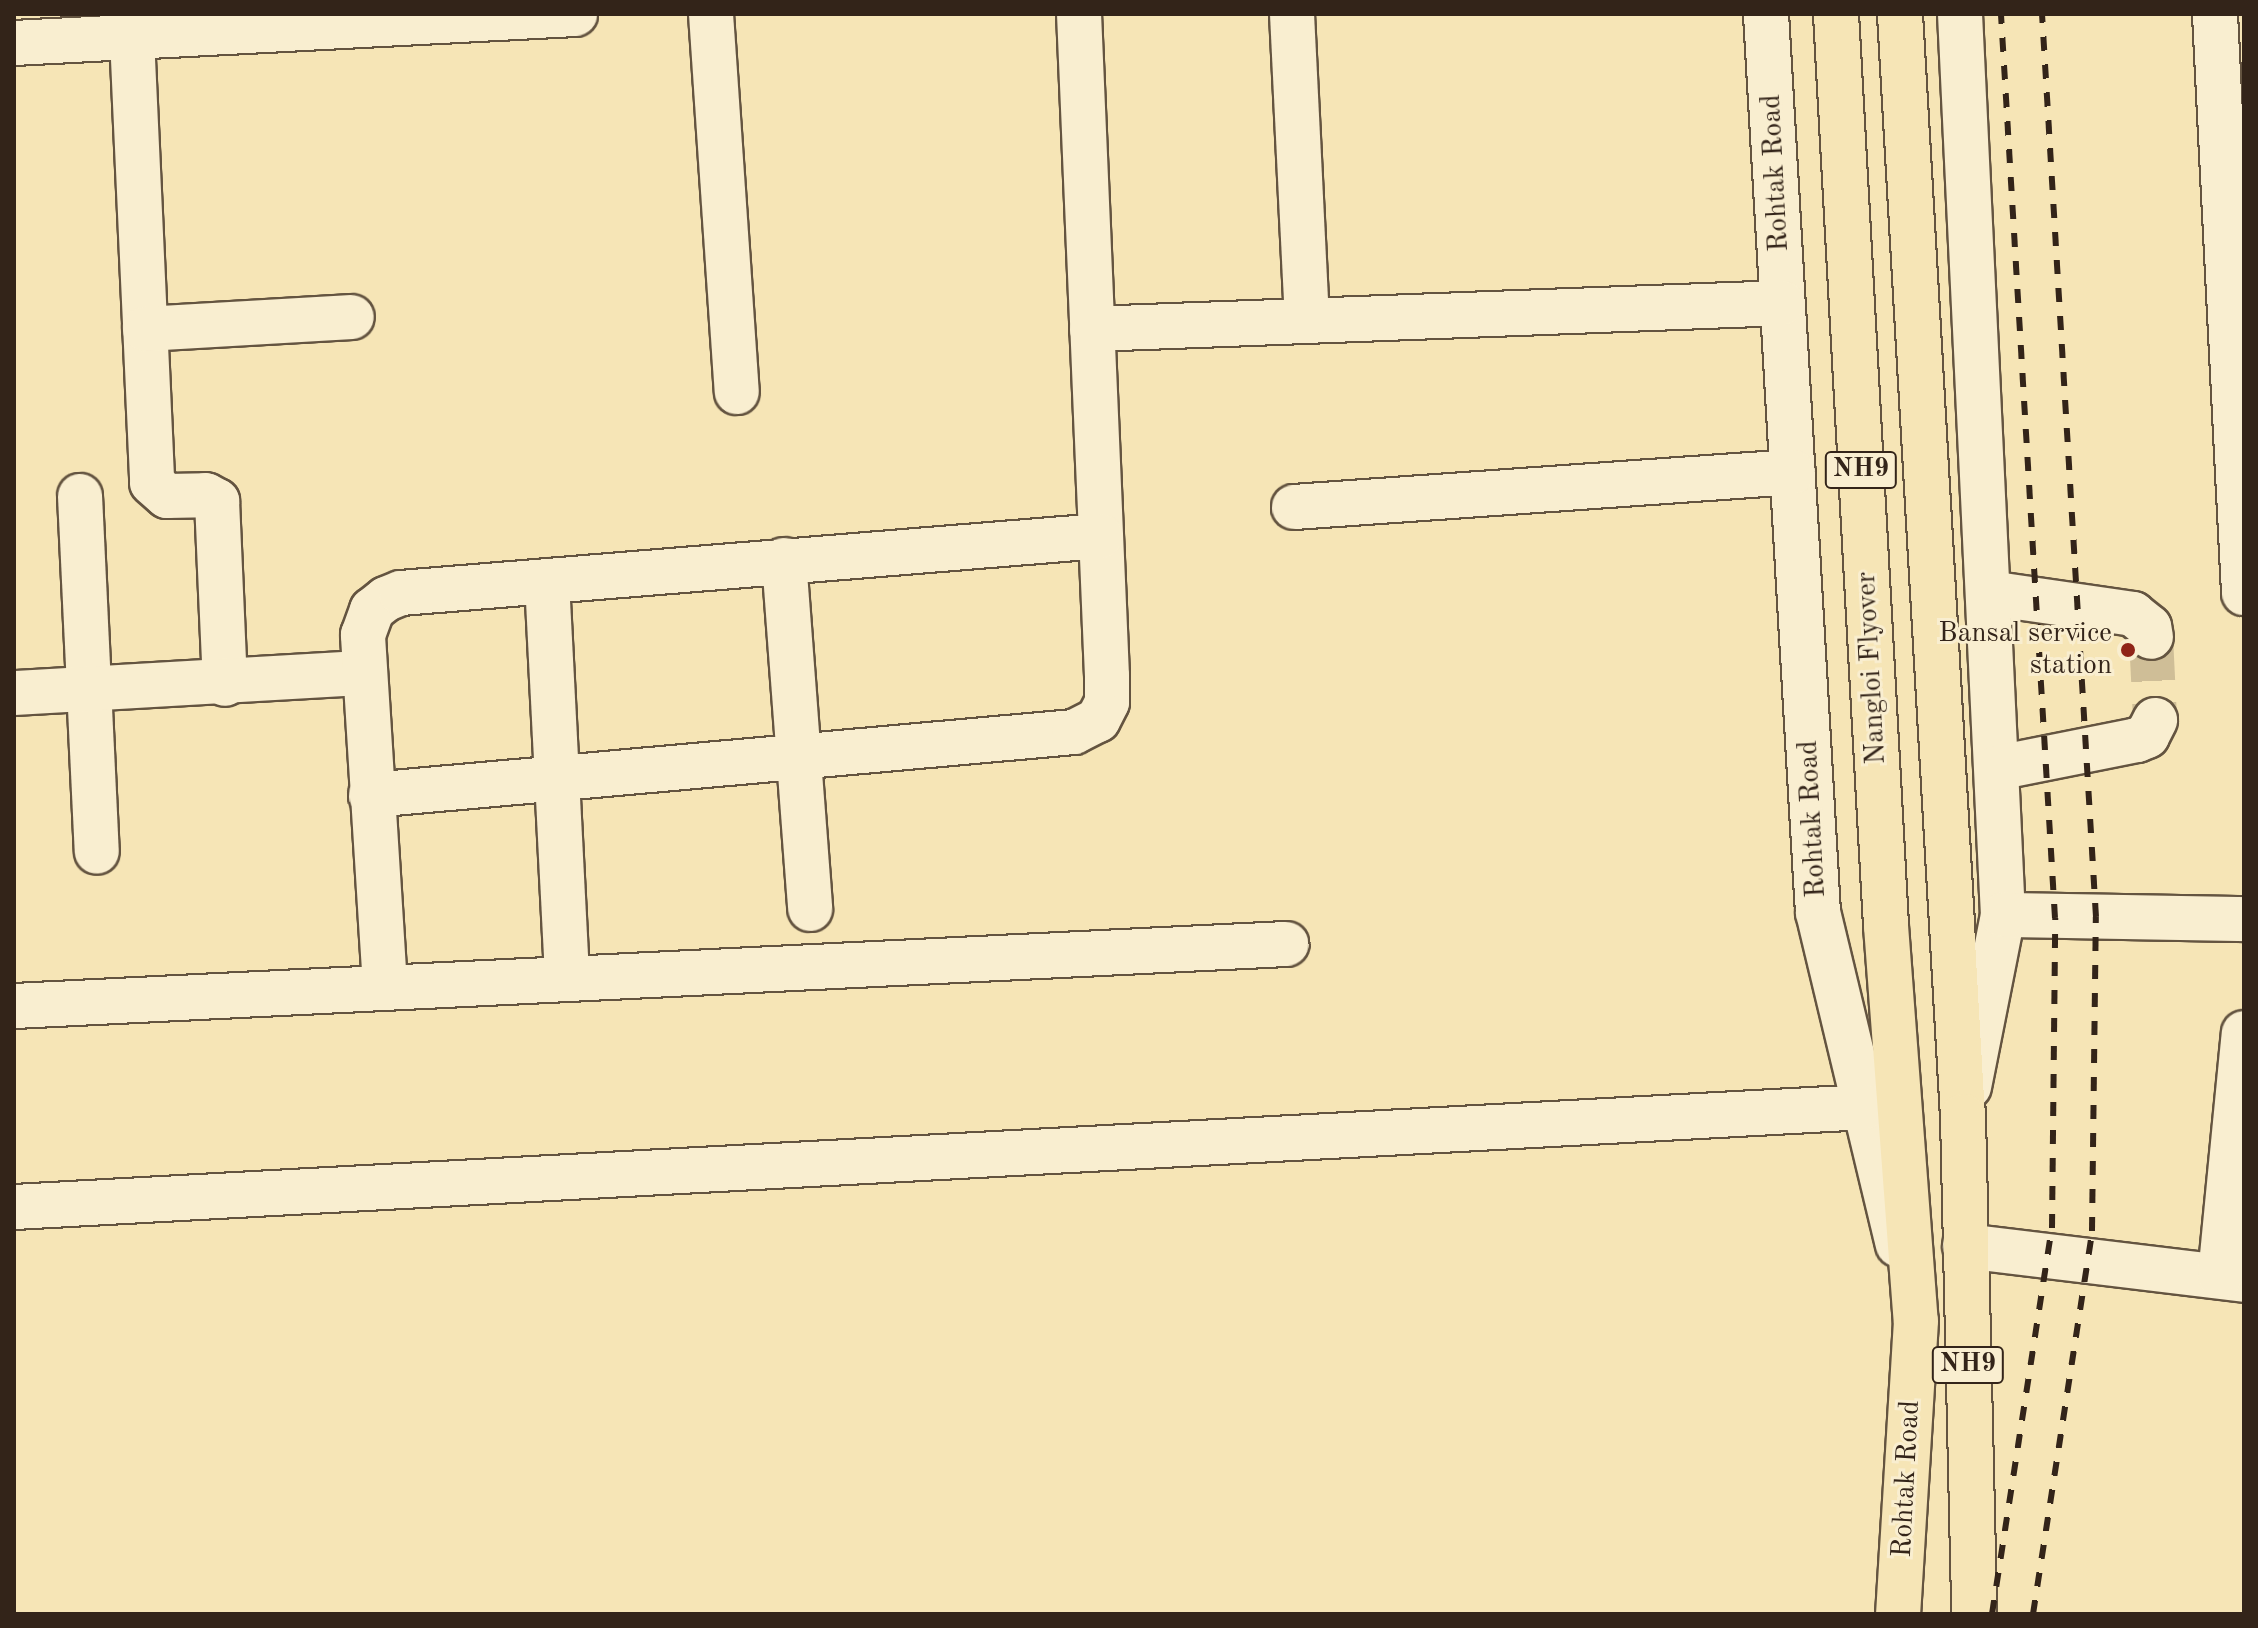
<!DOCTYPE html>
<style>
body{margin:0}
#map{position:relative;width:2258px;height:1628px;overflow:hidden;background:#f6e5b6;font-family:"Old Standard TT",serif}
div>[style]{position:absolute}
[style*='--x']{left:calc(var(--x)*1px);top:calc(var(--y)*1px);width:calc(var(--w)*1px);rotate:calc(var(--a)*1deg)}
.minor-tunnel>*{height:44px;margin-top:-22px;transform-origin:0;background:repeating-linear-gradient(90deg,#cfbe97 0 44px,transparent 0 66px)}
.roads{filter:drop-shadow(2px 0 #645440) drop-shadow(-2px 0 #645440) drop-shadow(0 2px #645440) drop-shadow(0 -2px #645440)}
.minor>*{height:44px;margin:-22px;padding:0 22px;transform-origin:22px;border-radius:22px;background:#f9eed0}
.highway>*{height:44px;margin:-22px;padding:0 22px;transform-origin:22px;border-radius:22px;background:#f6e5b6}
.rail>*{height:6px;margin-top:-3px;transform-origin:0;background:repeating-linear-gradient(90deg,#332419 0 14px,transparent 0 28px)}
.dots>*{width:22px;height:22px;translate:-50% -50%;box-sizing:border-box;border:4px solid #f9eed0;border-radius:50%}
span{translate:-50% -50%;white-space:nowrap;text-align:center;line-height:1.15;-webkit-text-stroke:6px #f9eed0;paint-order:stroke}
.shield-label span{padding:2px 6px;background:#f9eed0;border:2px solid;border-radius:6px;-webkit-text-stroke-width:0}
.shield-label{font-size:26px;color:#332419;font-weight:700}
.street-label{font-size:28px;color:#332419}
.poi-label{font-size:28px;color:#332419}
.right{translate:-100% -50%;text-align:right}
.frame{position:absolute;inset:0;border:16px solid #332419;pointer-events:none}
</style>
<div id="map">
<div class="minor-tunnel">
<div style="--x:2151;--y:637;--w:83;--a:87.2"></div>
</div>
<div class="roads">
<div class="minor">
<div style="--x:711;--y:14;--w:379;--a:86.1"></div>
<div style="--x:1292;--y:14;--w:307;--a:87.2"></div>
<div style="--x:1766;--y:14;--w:900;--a:86.69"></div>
<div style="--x:1818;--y:912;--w:342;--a:76.5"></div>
<div style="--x:1960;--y:14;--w:902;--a:87.27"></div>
<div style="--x:2003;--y:915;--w:175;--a:101.2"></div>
<div style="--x:2215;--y:14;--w:580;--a:87.13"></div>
<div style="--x:132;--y:37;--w:446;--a:87.4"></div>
<div style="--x:152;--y:483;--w:20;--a:41"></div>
<div style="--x:167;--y:496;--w:39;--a:-1"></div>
<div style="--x:206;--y:495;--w:13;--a:29"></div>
<div style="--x:217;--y:501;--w:183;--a:87.5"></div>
<div style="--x:14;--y:43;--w:562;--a:-2.96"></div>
<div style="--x:145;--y:329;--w:207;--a:-3.3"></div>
<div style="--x:1092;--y:329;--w:691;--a:-2.15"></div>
<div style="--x:80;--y:496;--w:356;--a:87.3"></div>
<div style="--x:1294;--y:507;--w:500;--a:-4.01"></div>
<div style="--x:784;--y:560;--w:350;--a:85.7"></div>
<div style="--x:547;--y:581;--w:397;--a:87.1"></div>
<div style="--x:1989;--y:593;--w:146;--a:8.3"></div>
<div style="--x:2133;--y:614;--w:21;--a:39"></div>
<div style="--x:2149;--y:627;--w:10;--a:79"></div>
<div style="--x:14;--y:693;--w:351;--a:-3.3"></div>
<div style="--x:1997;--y:768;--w:143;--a:-11.3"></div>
<div style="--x:2137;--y:740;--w:11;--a:-22"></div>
<div style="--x:2147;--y:736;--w:18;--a:-63"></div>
<div style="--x:371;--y:795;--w:706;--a:-5.12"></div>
<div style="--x:1074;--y:732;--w:27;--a:-27"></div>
<div style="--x:1098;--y:720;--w:20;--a:-63"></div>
<div style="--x:1107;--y:702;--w:26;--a:-90"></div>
<div style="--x:1107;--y:676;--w:663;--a:-92.42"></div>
<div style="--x:2003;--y:915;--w:241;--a:1"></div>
<div style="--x:385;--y:986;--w:352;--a:-93.6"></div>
<div style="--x:363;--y:635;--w:27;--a:-70"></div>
<div style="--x:372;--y:610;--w:18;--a:-38"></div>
<div style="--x:386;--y:599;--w:16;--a:-22"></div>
<div style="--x:401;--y:593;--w:702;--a:-4.66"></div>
<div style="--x:14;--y:1006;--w:1274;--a:-2.79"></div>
<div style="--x:14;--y:1207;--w:1854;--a:-3.09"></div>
<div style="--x:1965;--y:1246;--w:281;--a:6.9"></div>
<div style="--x:2220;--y:1276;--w:244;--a:-84.4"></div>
</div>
<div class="highway">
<div style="--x:1836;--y:14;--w:913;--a:86.86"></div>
<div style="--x:1886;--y:926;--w:396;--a:85.7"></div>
<div style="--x:1916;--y:1321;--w:294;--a:93.5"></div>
<div style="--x:1900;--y:14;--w:1104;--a:86.73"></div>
<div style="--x:1963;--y:1116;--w:498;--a:88.7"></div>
</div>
</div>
<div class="rail">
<div style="--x:1992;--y:1614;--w:391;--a:-81.2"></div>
<div style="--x:2052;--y:1228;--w:310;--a:-89.4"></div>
<div style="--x:2055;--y:918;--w:906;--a:-93.42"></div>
<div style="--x:2033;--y:1614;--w:388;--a:-81.2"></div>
<div style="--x:2092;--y:1231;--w:314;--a:-89.3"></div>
<div style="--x:2096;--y:917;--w:905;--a:-93.42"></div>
</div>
<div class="dots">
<div style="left:2128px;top:650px;background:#8f2418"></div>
</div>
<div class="shield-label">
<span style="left:1861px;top:470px">NH9</span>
<span style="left:1968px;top:1365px">NH9</span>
</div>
<div class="street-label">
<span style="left:1776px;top:173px;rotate:-93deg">Rohtak Road</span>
<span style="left:1872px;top:668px;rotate:-93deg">Nangloi Flyover</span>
<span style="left:1813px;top:819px;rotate:-93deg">Rohtak Road</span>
<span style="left:1907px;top:1479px;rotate:-87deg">Rohtak Road</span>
</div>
<div class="poi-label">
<span class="right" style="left:2112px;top:650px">Bansal service<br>station</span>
</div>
<div class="frame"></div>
</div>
